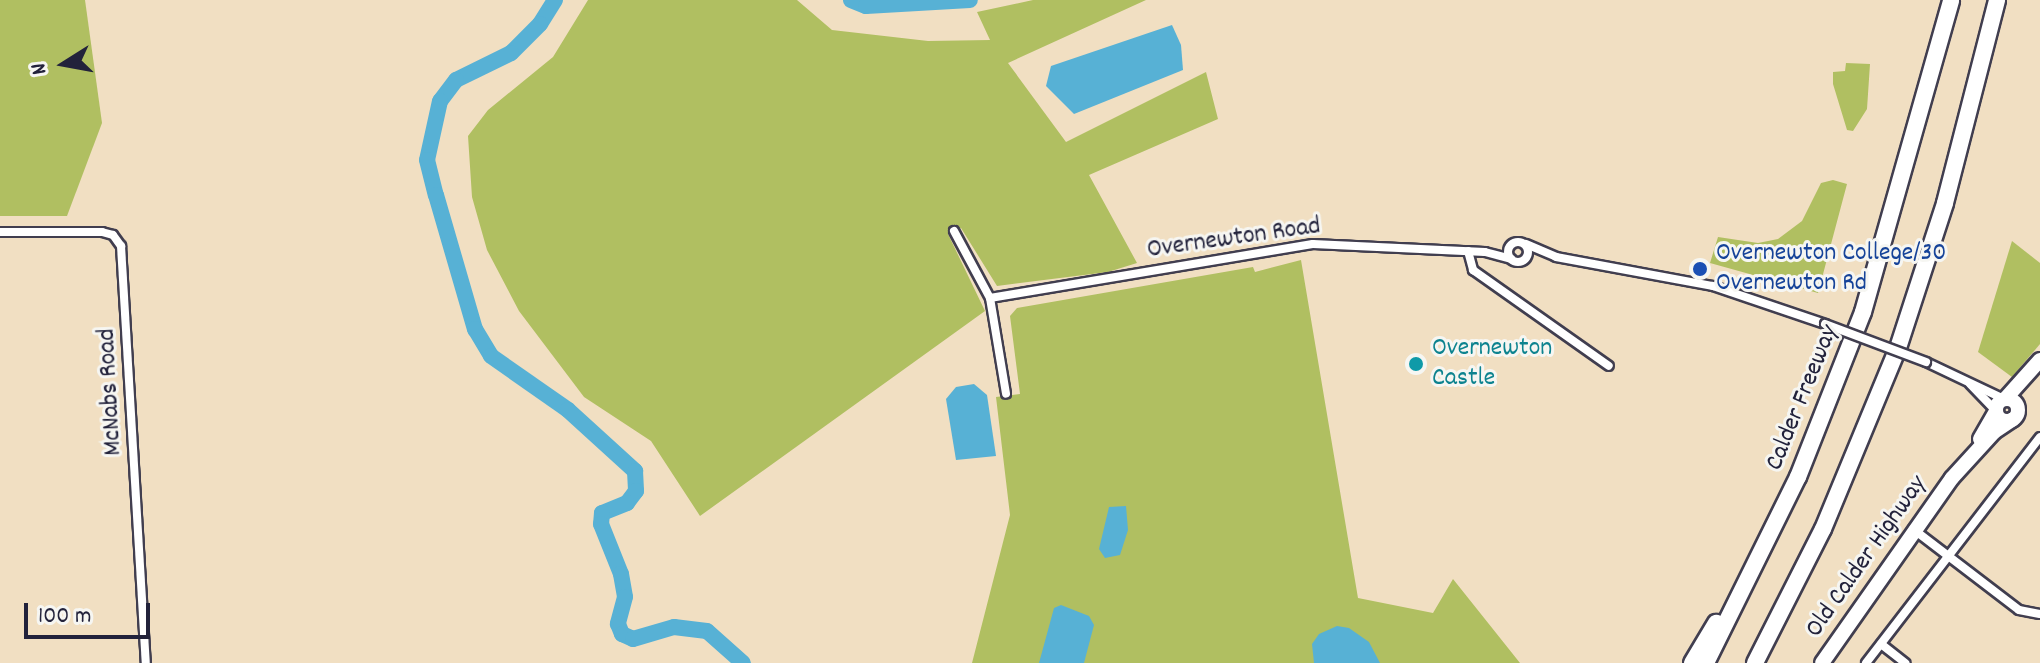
<!DOCTYPE html>
<style>
body{margin:0}
#map{position:relative;width:2040px;height:663px;overflow:hidden;background:#f1dfc2;font-family:Dekko,sans-serif}
div>[style]{position:absolute}
[style*='--x']{left:calc(var(--x)*1px);top:calc(var(--y)*1px);width:calc(var(--w)*1px);rotate:calc(var(--a)*1deg)}
.green>*{inset:0;background:#b0bf61}
.water>*{inset:0;background:#57b1d5}
.river>*{height:16px;margin:-8px;padding:0 8px;transform-origin:8px;border-radius:8px;background:#57b1d5}
.roads{filter:drop-shadow(2px 0 #413e4f) drop-shadow(-2px 0 #413e4f) drop-shadow(0 2px #413e4f) drop-shadow(0 -2px #413e4f)}
.street>*{height:8px;margin:-4px;padding:0 4px;transform-origin:4px;border-radius:4px;background:#fff}
.street>.ring{margin:-4px;padding:0;box-sizing:content-box;background:none;border:8px solid #fff;border-radius:50%}
.primary>*{height:14px;margin:-7px;padding:0 7px;transform-origin:7px;border-radius:7px;background:#fff}
.primary>.ring{margin:-7px;padding:0;box-sizing:content-box;background:none;border:14px solid #fff;border-radius:50%}
.highway>*{height:16px;margin:-8px;padding:0 8px;transform-origin:8px;border-radius:8px;background:#fff}
.bridges{filter:drop-shadow(2px 0 #413e4f) drop-shadow(-2px 0 #413e4f) drop-shadow(0 2px #413e4f) drop-shadow(0 -2px #413e4f)}
.street-bridge>*{height:8px;margin:-4px;padding:0 4px;transform-origin:4px;border-radius:4px;background:#fff}
.dots>*{width:22px;height:22px;translate:-50% -50%;box-sizing:border-box;border:4px solid #f6f6f2;border-radius:50%}
span{translate:-50% -50%;white-space:nowrap;text-align:center;line-height:1.15;-webkit-text-stroke:6px #f6f6f2;paint-order:stroke}
.street-label{font-size:26px;color:#22223b}
.transit-label{font-size:26px;color:#164399}
.left{translate:0 -50%;text-align:left}
.culture-label{font-size:26px;color:#0d838f}
.north{position:absolute;left:24px;top:24px;width:80px;height:80px;-webkit-text-stroke:6px #f6f6f2;paint-order:stroke;rotate:259deg;font-size:22px;font-weight:700;line-height:32px;text-align:center;color:#22223b}
.north::after{content:'';display:block;margin:auto;width:28px;height:36px;background:#22223b;clip-path:polygon(50% 0,100% 100%,50% 72%,0 100%)}
.scale{position:absolute;left:24px;top:603px;width:126px;height:36px;box-sizing:border-box;border:4px solid #22223b;border-top:0;padding-left:10px;font-size:24px;line-height:28px;white-space:nowrap;color:#22223b;-webkit-text-stroke:6px #f6f6f2;paint-order:stroke}
</style>
<div id="map">
<div class="green">
<div style="clip-path:polygon(0 0,85px 0,102px 123px,67px 216px,0 216px)"></div>
<div style="clip-path:polygon(588px 0,797px 0,832px 30px,928px 41px,990px 40px,977px 12px,1033px 0,1146px 0,1008px 63px,1066px 142px,1206px 72px,1218px 119px,1089px 175px,1137px 263px,1108px 272px,997px 286px,961px 228px,948px 234px,985px 311px,700px 516px,651px 441px,584px 397px,519px 311px,487px 250px,472px 197px,468px 136px,488px 110px,553px 57px)"></div>
<div style="clip-path:polygon(1846px 63px,1870px 64px,1867px 109px,1853px 131px,1847px 130px,1833px 84px,1833px 72px,1845px 71px)"></div>
<div style="clip-path:polygon(1833px 180px,1847px 184px,1818px 293px,1710px 263px,1718px 237px,1758px 243px,1778px 239px,1802px 221px,1821px 183px)"></div>
<div style="clip-path:polygon(2012px 241px,2040px 263px,2040px 344px,2012px 377px,1978px 352px)"></div>
<div style="clip-path:polygon(1301px 260px,1358px 598px,1433px 613px,1453px 579px,1520px 663px,972px 663px,1010px 515px,996px 397px,1020px 394px,1010px 316px,1017px 308px,1253px 267px,1255px 272px)"></div>
</div>
<div class="water">
<div style="clip-path:polygon(1172px 25px,1181px 45px,1183px 70px,1074px 114px,1046px 86px,1051px 66px)"></div>
<div style="clip-path:polygon(974px 384px,987px 395px,996px 456px,956px 460px,946px 399px,956px 387px)"></div>
<div style="clip-path:polygon(1126px 506px,1128px 530px,1120px 555px,1105px 558px,1099px 549px,1109px 507px)"></div>
<div style="clip-path:polygon(1061px 605px,1089px 616px,1094px 625px,1084px 663px,1039px 663px,1054px 608px)"></div>
<div style="clip-path:polygon(1337px 626px,1349px 628px,1369px 642px,1380px 663px,1314px 663px,1312px 644px,1319px 634px)"></div>
</div>
<div class="river">
<div style="--x:555;--y:0;--w:28;--a:122"></div>
<div style="--x:540;--y:24;--w:41;--a:135"></div>
<div style="--x:511;--y:53;--w:61;--a:153.9"></div>
<div style="--x:456;--y:80;--w:26;--a:127"></div>
<div style="--x:440;--y:101;--w:60;--a:102.4"></div>
<div style="--x:427;--y:160;--w:36;--a:76"></div>
<div style="--x:436;--y:195;--w:140;--a:73.8"></div>
<div style="--x:475;--y:329;--w:31;--a:59"></div>
<div style="--x:491;--y:356;--w:94;--a:35"></div>
<div style="--x:568;--y:410;--w:91;--a:42.3"></div>
<div style="--x:635;--y:471;--w:20;--a:87"></div>
<div style="--x:636;--y:491;--w:15;--a:127"></div>
<div style="--x:627;--y:503;--w:27;--a:158"></div>
<div style="--x:602;--y:513;--w:11;--a:95"></div>
<div style="--x:601;--y:524;--w:54;--a:68.2"></div>
<div style="--x:621;--y:574;--w:23;--a:80"></div>
<div style="--x:625;--y:597;--w:28;--a:105"></div>
<div style="--x:618;--y:624;--w:11;--a:68"></div>
<div style="--x:622;--y:634;--w:12;--a:24"></div>
<div style="--x:633;--y:639;--w:43;--a:-16.3"></div>
<div style="--x:674;--y:627;--w:33;--a:7"></div>
<div style="--x:707;--y:631;--w:48;--a:41.6"></div>
<div style="--x:851;--y:0;--w:16;--a:22"></div>
<div style="--x:866;--y:6;--w:104;--a:-3.3"></div>
</div>
<div class="roads">
<div class="street">
<div style="--x:954;--y:231;--w:76;--a:61.8"></div>
<div style="--x:990;--y:298;--w:97;--a:80.5"></div>
<div style="--x:0;--y:232;--w:102;--a:0"></div>
<div style="--x:102;--y:232;--w:11;--a:15"></div>
<div style="--x:113;--y:235;--w:14;--a:54"></div>
<div style="--x:121;--y:246;--w:418;--a:86.6"></div>
<div class="ring" style="left:1508px;top:242px;width:12px;height:12px"></div>
<div style="--x:1526;--y:244;--w:33;--a:23"></div>
<div style="--x:1556;--y:257;--w:160;--a:10.5"></div>
<div style="--x:1713;--y:286;--w:118;--a:18.7"></div>
<div style="--x:1468;--y:251;--w:20;--a:75"></div>
<div style="--x:1473;--y:270;--w:166;--a:35.2"></div>
<div style="--x:990;--y:298;--w:327;--a:-9.5"></div>
<div style="--x:1313;--y:244;--w:172;--a:2.7"></div>
<div style="--x:1485;--y:252;--w:27;--a:15"></div>
<div style="--x:1926;--y:362;--w:86;--a:25.4"></div>
<div style="--x:1970;--y:384;--w:36;--a:46"></div>
<div style="--x:1913;--y:529;--w:133;--a:37.4"></div>
<div style="--x:2019;--y:610;--w:21;--a:11"></div>
<div style="--x:1881;--y:644;--w:31;--a:38"></div>
<div style="--x:1866;--y:663;--w:285;--a:-52.4"></div>
</div>
<div class="primary">
<div style="--x:2006;--y:398;--w:51;--a:-48.2"></div>
<div class="ring" style="left:1996px;top:399px;width:8px;height:8px"></div>
<div style="--x:1980;--y:439;--w:32;--a:-60"></div>
<div style="--x:1822;--y:663;--w:226;--a:-54.9"></div>
<div style="--x:1952;--y:478;--w:62;--a:-47.6"></div>
<div style="--x:1994;--y:432;--w:23;--a:-34"></div>
</div>
<div class="highway">
<div style="--x:1692;--y:663;--w:47;--a:-59"></div>
<div style="--x:1706;--y:663;--w:208;--a:-63.7"></div>
<div style="--x:1798;--y:477;--w:177;--a:-68.5"></div>
<div style="--x:1863;--y:312;--w:324;--a:-74.2"></div>
<div style="--x:1755;--y:663;--w:150;--a:-63.1"></div>
<div style="--x:1823;--y:529;--w:196;--a:-67.5"></div>
<div style="--x:1898;--y:348;--w:152;--a:-72"></div>
<div style="--x:1945;--y:203;--w:210;--a:-75.6"></div>
</div>
</div>
<div class="bridges">
<div class="street-bridge">
<div style="--x:1825;--y:324;--w:108;--a:20.6"></div>
</div>
</div>
<div class="dots">
<div style="left:1700px;top:269px;background:#1a4fb4"></div>
<div style="left:1416px;top:364px;background:#0f9aa8"></div>
</div>
<div class="street-label">
<span style="left:1234px;top:239px;rotate:-8deg">Overnewton Road</span>
<span style="left:111px;top:392px;rotate:-93deg">McNabs Road</span>
<span style="left:1803px;top:398px;rotate:-68deg">Calder Freeway</span>
<span style="left:1867px;top:557px;rotate:-55deg">Old Calder Highway</span>
</div>
<div class="transit-label">
<span class="left" style="left:1716px;top:269px">Overnewton College/30<br>Overnewton Rd</span>
</div>
<div class="culture-label">
<span class="left" style="left:1432px;top:364px">Overnewton<br>Castle</span>
</div>
<div class="north">N</div>
<div class="scale">100 m</div>
</div>
